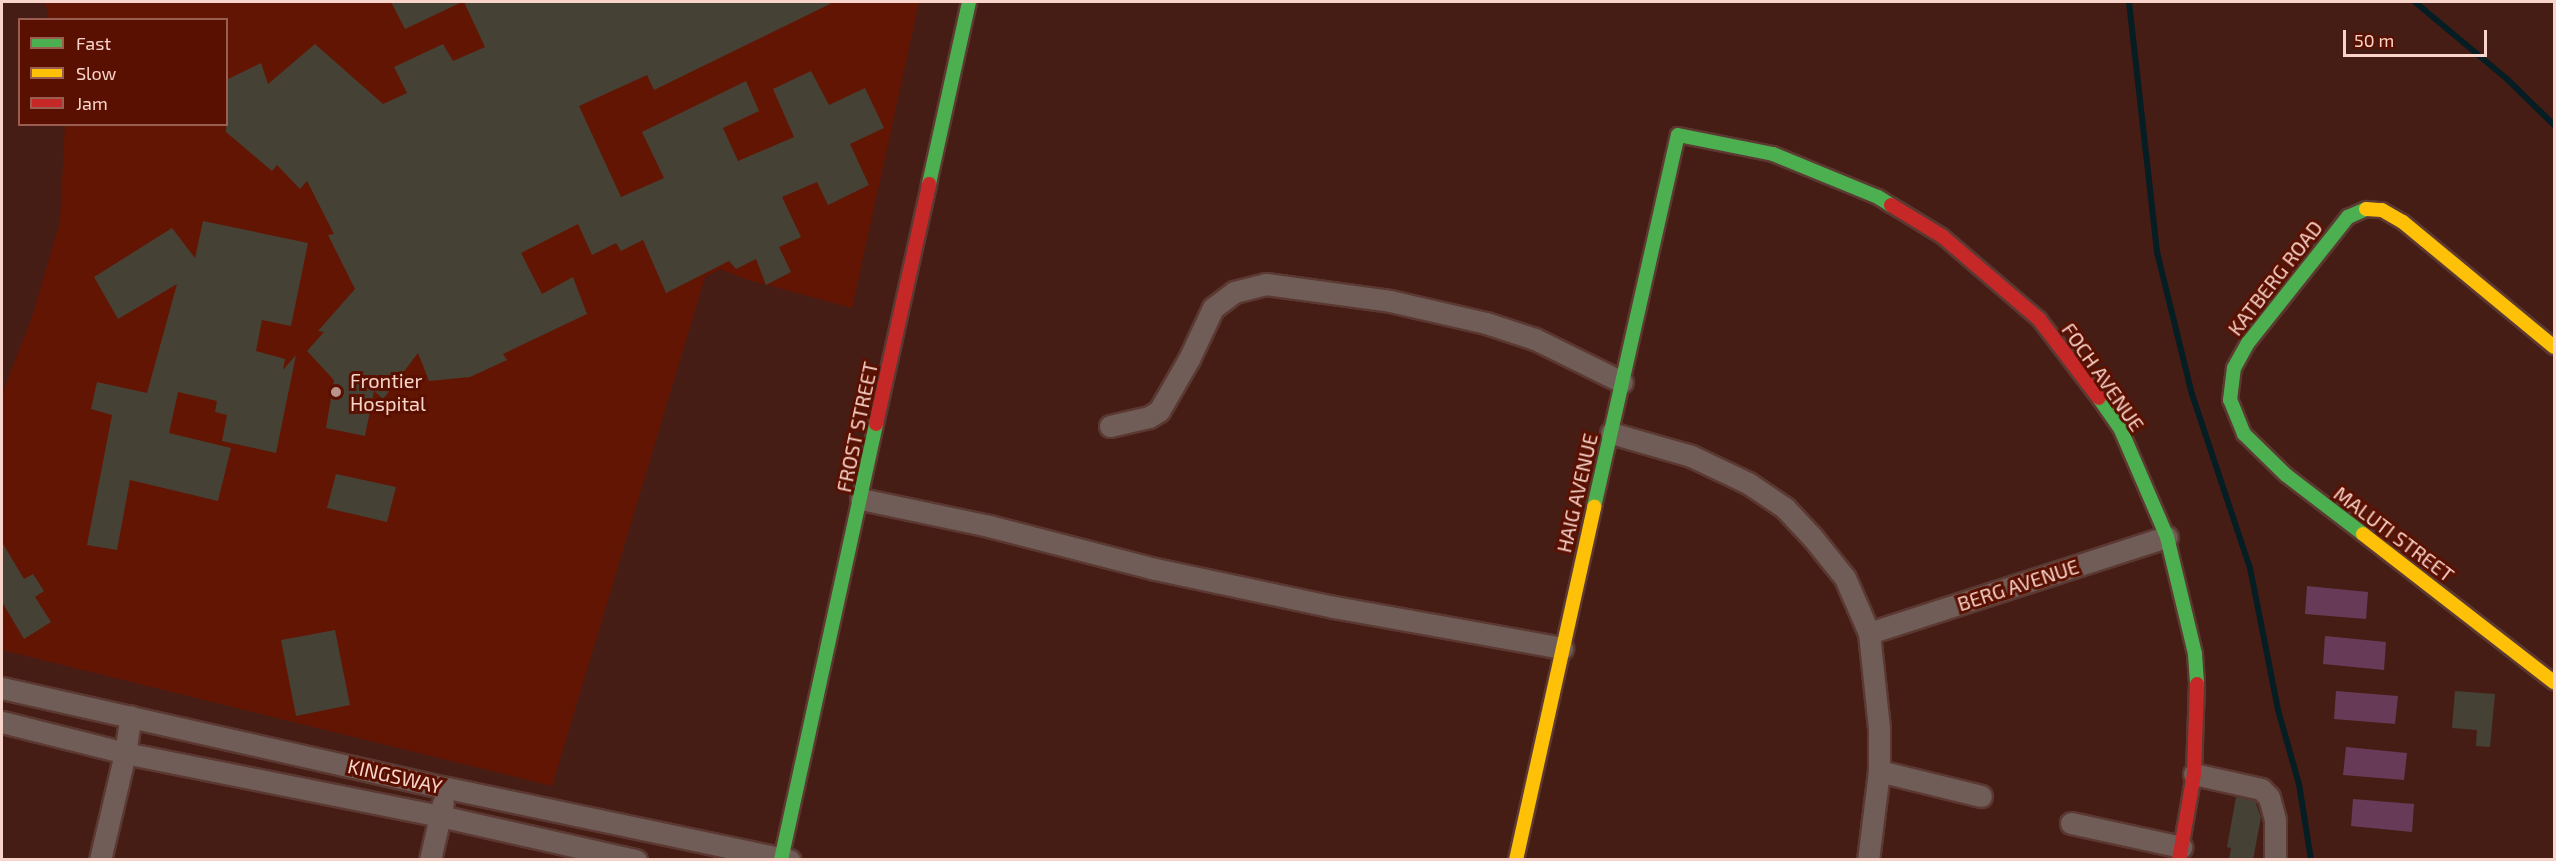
<!DOCTYPE html>
<style>
body{margin:0}
#map{position:relative;width:2556px;height:861px;overflow:hidden;background:#461d14;font-family:"Exo 2",sans-serif}
div>[style]{position:absolute}
[style*='--x']{left:calc(var(--x)*1px);top:calc(var(--y)*1px);width:calc(var(--w)*1px);rotate:calc(var(--a)*1deg)}
.built>*{inset:0;background:#631503}
.green>*{inset:0;background:#673a58}
.stream>*{height:6px;margin:-3px;padding:0 3px;transform-origin:3px;border-radius:3px;background:#061d23}
.building>*{inset:0;background:#464135}
.roads{filter:drop-shadow(2px 0 #5b3932) drop-shadow(-2px 0 #5b3932) drop-shadow(0 2px #5b3932) drop-shadow(0 -2px #5b3932)}
.street>*{height:21px;margin:-10.5px;padding:0 10.5px;transform-origin:10.5px;border-radius:10.5px;background:#705d58}
.fast>*{height:14px;margin:-7px;padding:0 7px;transform-origin:7px;border-radius:7px;background:#4caf50}
.slow>*{height:14px;margin:-7px;padding:0 7px;transform-origin:7px;border-radius:7px;background:#ffc107}
.jam>*{height:14px;margin:-7px;padding:0 7px;transform-origin:7px;border-radius:7px;background:#c62828}
.dots>*{width:16px;height:16px;translate:-50% -50%;box-sizing:border-box;border:3px solid #5a1000;border-radius:50%}
span{translate:-50% -50%;white-space:nowrap;text-align:center;line-height:1.15;-webkit-text-stroke:6px #5a1000;paint-order:stroke}
.street-label{font-size:20px;color:#f9d4cb}
.poi-label{font-size:20px;color:#f9d4cb}
.left{translate:0 -50%;text-align:left}
.frame{position:absolute;inset:0;border:3px solid #f9d4cb;pointer-events:none}
.legend{position:absolute;left:18px;top:18px;width:210px;height:108px;box-sizing:border-box;background:#5a1000;border:2px solid #9a5e51;margin:0;padding:8px 10px;list-style:none;font-size:18px;color:#f9d4cb}
.legend li{display:flex;align-items:center;gap:12px;height:30px}
.legend b{width:30px;border:2px solid #9a5e51}
.scale{position:absolute;left:2343px;top:30px;width:144px;height:27px;box-sizing:border-box;border:3px solid #f9d4cb;border-top:0;padding-left:8px;font-size:18px;line-height:21px;white-space:nowrap;color:#f9d4cb;-webkit-text-stroke:4px #5a1000;paint-order:stroke}
</style>
<div id="map">
<div class="built">
<div style="clip-path:polygon(45px 2px,919px 2px,852px 308px,745px 279px,720px 269px,705px 277px,552px 786px,2px 650px,2px 394px,32px 317px,60px 222px,65px 125px,226px 124px,226px 20px,49px 19px)"></div>
</div>
<div class="green">
<div style="clip-path:polygon(2307px 586px,2368px 592px,2366px 619px,2305px 614px)"></div>
<div style="clip-path:polygon(2325px 636px,2386px 642px,2384px 670px,2323px 664px)"></div>
<div style="clip-path:polygon(2336px 691px,2398px 696px,2395px 724px,2334px 719px)"></div>
<div style="clip-path:polygon(2346px 747px,2407px 753px,2404px 780px,2343px 775px)"></div>
<div style="clip-path:polygon(2353px 799px,2414px 804px,2412px 832px,2351px 826px)"></div>
</div>
<div class="stream">
<div style="--x:2129;--y:2;--w:252;--a:83.6"></div>
<div style="--x:2157;--y:252;--w:146;--a:76.2"></div>
<div style="--x:2192;--y:394;--w:183;--a:71.6"></div>
<div style="--x:2250;--y:568;--w:145;--a:78.8"></div>
<div style="--x:2278;--y:710;--w:77;--a:74.2"></div>
<div style="--x:2299;--y:784;--w:77;--a:81"></div>
<div style="--x:2415;--y:2;--w:120;--a:39.9"></div>
<div style="--x:2507;--y:79;--w:66;--a:44.4"></div>
</div>
<div class="building">
<div style="clip-path:polygon(391px 2px,462px 2px,405px 29px)"></div>
<div style="clip-path:polygon(464px 2px,834px 2px,654px 90px,647px 75px,579px 106px,621px 197px,664px 178px,642px 132px,746px 81px,759px 111px,723px 128px,738px 161px,794px 137px,773px 89px,811px 71px,829px 105px,865px 88px,884px 128px,850px 144px,869px 185px,828px 205px,817px 182px,782px 197px,801px 237px,779px 247px,791px 272px,766px 285px,756px 259px,736px 269px,729px 261px,666px 293px,643px 240px,621px 251px,616px 243px,592px 255px,578px 224px,521px 253px,542px 294px,573px 277px,587px 314px,503px 354px,507px 360px,470px 377px,429px 381px,418px 353px,383px 399px,374px 391px,365px 436px,326px 428px,334px 380px,307px 351px,324px 332px,318px 331px,355px 289px,328px 235px,334px 234px,307px 181px,300px 189px,277px 165px,272px 171px,226px 132px,226px 80px,261px 63px,268px 84px,315px 44px,383px 104px,407px 93px,394px 67px,443px 44px,453px 61px,485px 47px)"></div>
<div style="clip-path:polygon(203px 221px,308px 243px,291px 326px,262px 320px,256px 351px,285px 359px,283px 370px,296px 355px,276px 453px,222px 441px,227px 415px,215px 412px,217px 401px,178px 392px,169px 433px,231px 448px,218px 501px,130px 480px,117px 550px,87px 545px,112px 415px,91px 409px,97px 382px,147px 393px,177px 284px,118px 319px,94px 277px,172px 228px,195px 258px)"></div>
<div style="clip-path:polygon(336px 474px,396px 487px,387px 522px,327px 508px)"></div>
<div style="clip-path:polygon(2px 542px,24px 579px,33px 574px,44px 591px,35px 597px,51px 622px,24px 639px,2px 602px)"></div>
<div style="clip-path:polygon(335px 630px,350px 705px,296px 716px,281px 640px)"></div>
<div style="clip-path:polygon(2455px 691px,2495px 694px,2490px 747px,2476px 746px,2477px 730px,2452px 728px)"></div>
<div style="clip-path:polygon(2236px 797px,2255px 801px,2261px 817px,2253px 860px,2229px 860px,2231px 848px,2227px 847px)"></div>
</div>
<div class="roads">
<div class="street">
<div style="--x:1110;--y:426;--w:40;--a:-13"></div>
<div style="--x:1149;--y:417;--w:12;--a:-31"></div>
<div style="--x:1159;--y:411;--w:60;--a:-60"></div>
<div style="--x:1189;--y:359;--w:56;--a:-64.8"></div>
<div style="--x:1213;--y:308;--w:26;--a:-37"></div>
<div style="--x:1234;--y:292;--w:33;--a:-14"></div>
<div style="--x:1266;--y:284;--w:125;--a:7.8"></div>
<div style="--x:1390;--y:301;--w:98;--a:12.9"></div>
<div style="--x:1486;--y:323;--w:52;--a:18.1"></div>
<div style="--x:1535;--y:339;--w:97;--a:26.3"></div>
<div style="--x:1611;--y:433;--w:83;--a:16"></div>
<div style="--x:1691;--y:456;--w:63;--a:25.3"></div>
<div style="--x:1748;--y:483;--w:45;--a:34"></div>
<div style="--x:1785;--y:508;--w:41;--a:47"></div>
<div style="--x:1813;--y:538;--w:51;--a:51.3"></div>
<div style="--x:1845;--y:578;--w:60;--a:66.4"></div>
<div style="--x:1869;--y:633;--w:96;--a:84"></div>
<div style="--x:1879;--y:728;--w:43;--a:90"></div>
<div style="--x:1879;--y:771;--w:90;--a:97"></div>
<div style="--x:861;--y:499;--w:131;--a:11.9"></div>
<div style="--x:989;--y:526;--w:171;--a:14.5"></div>
<div style="--x:1155;--y:569;--w:183;--a:12"></div>
<div style="--x:1334;--y:607;--w:232;--a:10.2"></div>
<div style="--x:1869;--y:633;--w:313;--a:-17.9"></div>
<div style="--x:2;--y:688;--w:456;--a:12.7"></div>
<div style="--x:447;--y:788;--w:350;--a:11.9"></div>
<div style="--x:2;--y:722;--w:127;--a:14.1"></div>
<div style="--x:125;--y:753;--w:321;--a:11.3"></div>
<div style="--x:440;--y:816;--w:201;--a:12.7"></div>
<div style="--x:1879;--y:771;--w:105;--a:13.8"></div>
<div style="--x:2194;--y:774;--w:69;--a:12.6"></div>
<div style="--x:2261;--y:789;--w:11;--a:45"></div>
<div style="--x:2269;--y:797;--w:24;--a:75"></div>
<div style="--x:2275;--y:820;--w:40;--a:90"></div>
<div style="--x:2071;--y:823;--w:113;--a:12.3"></div>
<div style="--x:100;--y:860;--w:110;--a:-76.8"></div>
<div style="--x:125;--y:753;--w:37;--a:-81"></div>
<div style="--x:430;--y:860;--w:58;--a:-77.2"></div>
</div>
<div class="fast">
<div style="--x:929;--y:184;--w:186;--a:-77.6"></div>
<div style="--x:2099;--y:398;--w:39;--a:55"></div>
<div style="--x:2121;--y:430;--w:116;--a:66.7"></div>
<div style="--x:2167;--y:537;--w:120;--a:76.5"></div>
<div style="--x:2195;--y:654;--w:30;--a:86"></div>
<div style="--x:1594;--y:507;--w:381;--a:-77.3"></div>
<div style="--x:1678;--y:135;--w:97;--a:11.3"></div>
<div style="--x:1773;--y:154;--w:113;--a:22.3"></div>
<div style="--x:1878;--y:197;--w:15;--a:32"></div>
<div style="--x:2363;--y:534;--w:97;--a:-142.5"></div>
<div style="--x:2286;--y:475;--w:59;--a:-135.7"></div>
<div style="--x:2244;--y:434;--w:37;--a:-112"></div>
<div style="--x:2230;--y:400;--w:32;--a:-83"></div>
<div style="--x:2234;--y:368;--w:29;--a:-61"></div>
<div style="--x:2248;--y:343;--w:161;--a:-51.6"></div>
<div style="--x:2348;--y:217;--w:20;--a:-24"></div>
<div style="--x:781;--y:860;--w:446;--a:-77.7"></div>
</div>
<div class="slow">
<div style="--x:2366;--y:209;--w:16;--a:4"></div>
<div style="--x:2382;--y:210;--w:24;--a:30"></div>
<div style="--x:2403;--y:222;--w:196;--a:39.6"></div>
<div style="--x:2363;--y:534;--w:242;--a:37.8"></div>
<div style="--x:1516;--y:860;--w:362;--a:-77.5"></div>
</div>
<div class="jam">
<div style="--x:1891;--y:205;--w:60;--a:31.3"></div>
<div style="--x:1942;--y:236;--w:128;--a:40.6"></div>
<div style="--x:2039;--y:319;--w:99;--a:52.8"></div>
<div style="--x:876;--y:424;--w:246;--a:-77.5"></div>
<div style="--x:2179;--y:860;--w:87;--a:-80.1"></div>
<div style="--x:2194;--y:774;--w:90;--a:-88.1"></div>
</div>
</div>
<div class="dots">
<div style="left:336px;top:392px;background:#ba948b"></div>
</div>
<div class="street-label">
<span style="left:2275px;top:278px;rotate:-52deg">KATBERG ROAD</span>
<span style="left:2103px;top:377px;rotate:55deg">FOCH AVENUE</span>
<span style="left:857px;top:427px;rotate:-78deg">FROST STREET</span>
<span style="left:1577px;top:493px;rotate:-77deg">HAIG AVENUE</span>
<span style="left:2394px;top:534px;rotate:37deg">MALUTI STREET</span>
<span style="left:2018px;top:585px;rotate:-18deg">BERG AVENUE</span>
<span style="left:395px;top:776px;rotate:13deg">KINGSWAY</span>
</div>
<div class="poi-label">
<span class="left" style="left:350px;top:392px">Frontier<br>Hospital</span>
</div>
<div class="frame"></div>
<ul class="legend">
<li><b style="height:8px;background:#4caf50"></b>Fast</li>
<li><b style="height:8px;background:#ffc107"></b>Slow</li>
<li><b style="height:8px;background:#c62828"></b>Jam</li>
</ul>
<div class="scale">50 m</div>
</div>
